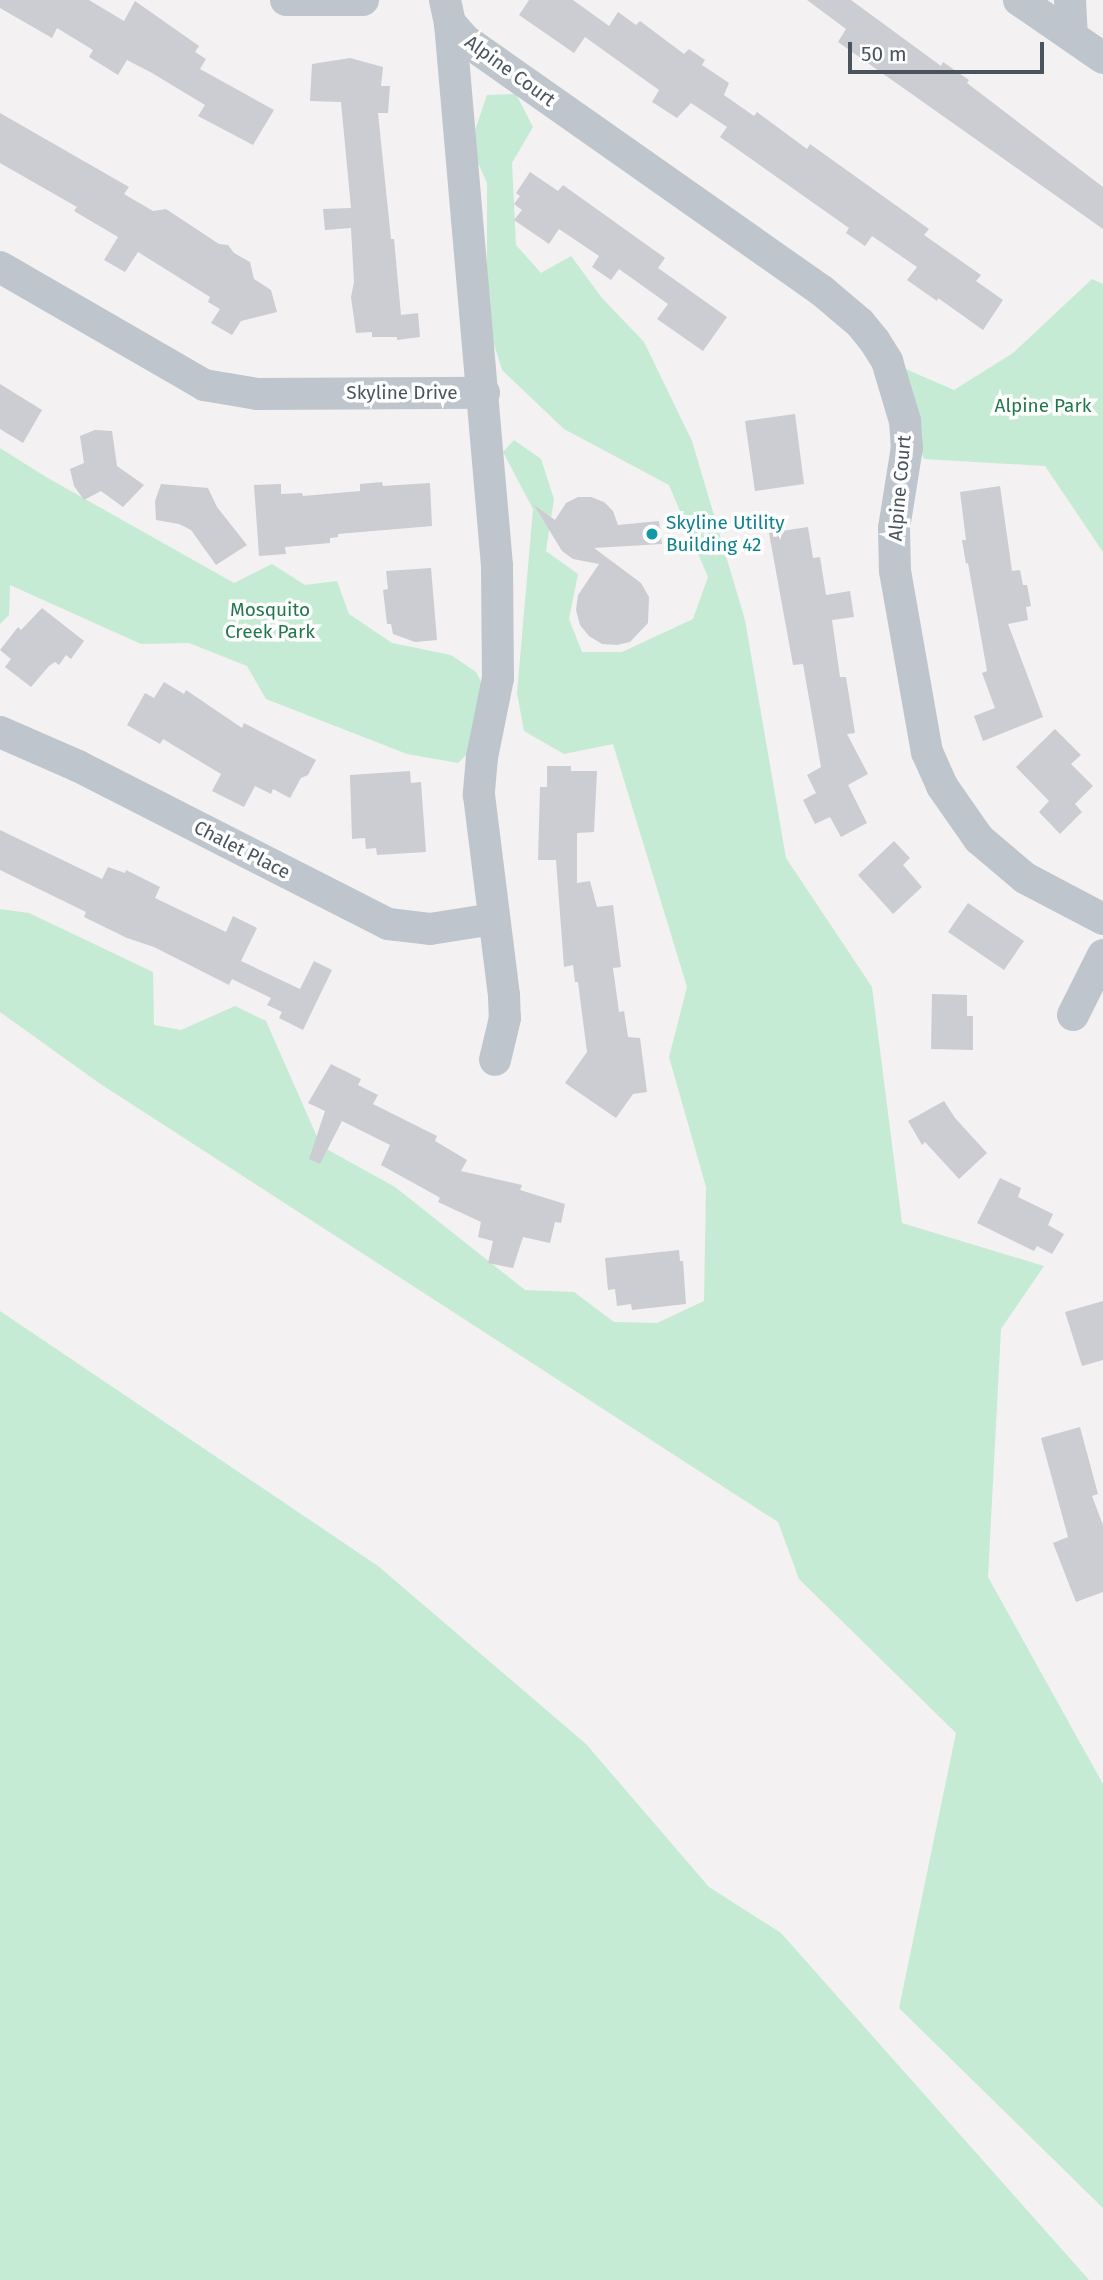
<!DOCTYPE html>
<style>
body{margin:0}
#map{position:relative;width:1103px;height:2280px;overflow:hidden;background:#f3f1f1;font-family:"Fira Sans",sans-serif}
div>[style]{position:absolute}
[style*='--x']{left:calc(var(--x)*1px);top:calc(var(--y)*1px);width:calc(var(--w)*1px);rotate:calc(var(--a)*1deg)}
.green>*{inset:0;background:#c5ebd4}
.building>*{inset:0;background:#cbcdd3}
.minor>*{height:32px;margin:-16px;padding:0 16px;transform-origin:16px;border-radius:16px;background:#bec5cc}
.dots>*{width:19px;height:19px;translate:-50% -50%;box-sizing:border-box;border:4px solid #fff;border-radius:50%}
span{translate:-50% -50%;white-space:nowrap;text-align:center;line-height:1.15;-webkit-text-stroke:7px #fff;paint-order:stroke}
.street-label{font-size:19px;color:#4b545c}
.park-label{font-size:19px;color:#23774e}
.culture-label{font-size:19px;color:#0d838f}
.left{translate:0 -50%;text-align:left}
.scale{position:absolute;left:848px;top:42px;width:196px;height:32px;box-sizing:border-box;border:4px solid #4b545c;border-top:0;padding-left:9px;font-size:21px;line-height:24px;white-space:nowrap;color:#4b545c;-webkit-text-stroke:5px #fff;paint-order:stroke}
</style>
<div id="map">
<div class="green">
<div style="clip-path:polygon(516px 94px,533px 127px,512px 163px,516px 245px,541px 273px,571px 256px,602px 298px,644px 342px,692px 441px,745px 620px,786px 858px,872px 987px,902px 1223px,1044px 1266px,1001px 1329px,988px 1577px,1103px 1784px,1103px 2208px,899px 2008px,956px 1733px,799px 1579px,778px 1522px,99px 1083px,0 1012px,0 909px,29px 913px,153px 972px,154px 1025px,181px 1030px,235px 1006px,266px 1021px,321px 1146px,395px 1187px,525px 1290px,574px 1292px,614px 1322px,657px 1323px,704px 1301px,706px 1187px,669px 1057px,687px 987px,613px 744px,564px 754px,524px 731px,517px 693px,533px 509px,503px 452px,514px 440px,541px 459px,554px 499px,546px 551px,578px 574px,569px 619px,582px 652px,622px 652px,693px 619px,708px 577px,669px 485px,564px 429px,502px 370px,487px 321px,487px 183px,470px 145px,487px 95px)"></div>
<div style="clip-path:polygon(1092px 279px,1103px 284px,1103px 552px,1045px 466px,924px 459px,887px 361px,954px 390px,1013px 353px)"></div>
<div style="clip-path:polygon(0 448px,46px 477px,234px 583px,272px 564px,305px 585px,337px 581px,349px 614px,392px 643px,451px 655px,476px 672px,501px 721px,458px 763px,407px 754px,266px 699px,247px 666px,189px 643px,141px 644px,10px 585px,9px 615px,0 624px)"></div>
<div style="clip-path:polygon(0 1311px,378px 1566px,586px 1744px,709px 1887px,781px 1933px,1089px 2280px,0 2280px)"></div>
</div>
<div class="building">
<div style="clip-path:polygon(0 0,89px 0,124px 21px,135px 1px,199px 46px,195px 52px,206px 59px,200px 69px,274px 110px,253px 145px,198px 116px,205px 105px,152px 73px,127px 60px,118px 75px,89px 57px,93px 50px,57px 28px,52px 38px,0 8px)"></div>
<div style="clip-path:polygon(529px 0,573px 0,609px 26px,618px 12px,636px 25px,640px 21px,684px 54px,689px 49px,705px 60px,702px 65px,729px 83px,724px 95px,754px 116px,757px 112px,807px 149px,810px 144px,929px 229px,924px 235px,981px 275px,976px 281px,1003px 300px,983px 330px,938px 298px,937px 301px,907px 280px,917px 267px,872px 236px,865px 246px,846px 233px,849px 228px,720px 137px,727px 127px,691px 103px,677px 118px,652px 102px,659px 90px,585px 37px,574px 53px,519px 15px)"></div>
<div style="clip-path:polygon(807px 0,851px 0,941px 66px,943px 62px,969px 80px,967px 83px,1103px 187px,1103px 229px,838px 42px,846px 29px)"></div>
<div style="clip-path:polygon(350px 58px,383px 67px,381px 86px,390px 86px,388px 113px,378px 113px,391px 239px,394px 239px,401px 315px,418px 313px,420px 337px,397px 340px,397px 337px,372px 337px,372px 332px,356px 333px,351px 297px,354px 282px,351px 228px,325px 230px,323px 209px,351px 208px,341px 102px,310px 101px,312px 64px)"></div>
<div style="clip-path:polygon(0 113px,129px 187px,124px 194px,153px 211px,166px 209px,219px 244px,228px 245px,234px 253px,250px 262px,254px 279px,271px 290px,277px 312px,241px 321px,232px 335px,211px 323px,220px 309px,208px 302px,210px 297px,138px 252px,125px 272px,104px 260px,118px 237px,74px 211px,77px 207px,0 163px)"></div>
<div style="clip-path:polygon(530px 172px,558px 191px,563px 185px,665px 258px,658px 268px,727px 317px,703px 351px,657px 319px,668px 304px,619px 269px,611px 280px,592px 267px,599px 256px,559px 229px,549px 244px,514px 220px,522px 210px,514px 204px,520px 196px,516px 193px)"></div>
<div style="clip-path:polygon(0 384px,42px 410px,23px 443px,0 429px)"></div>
<div style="clip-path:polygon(795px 414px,804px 484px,755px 491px,745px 421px)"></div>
<div style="clip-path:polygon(95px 430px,112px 431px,117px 466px,144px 485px,123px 507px,101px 491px,84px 500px,74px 486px,70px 469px,84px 463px,80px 436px)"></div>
<div style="clip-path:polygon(382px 482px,383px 486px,430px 483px,432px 526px,338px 534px,338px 537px,330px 538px,330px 543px,285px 547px,286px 554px,259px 556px,254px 485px,281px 484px,281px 494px,302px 493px,303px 496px,360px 491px,360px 484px)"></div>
<div style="clip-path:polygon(161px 484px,208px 488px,217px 507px,247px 545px,216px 565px,191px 530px,179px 524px,156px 520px,155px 501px)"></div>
<div style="clip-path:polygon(1000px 486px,1012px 571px,1020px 570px,1023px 585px,1027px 585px,1031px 606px,1026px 607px,1028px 620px,1008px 624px,1043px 717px,983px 741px,974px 716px,995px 708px,982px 673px,987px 671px,968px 563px,966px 564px,962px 540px,966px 540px,960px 492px)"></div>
<div style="clip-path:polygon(578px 497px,591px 497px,604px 502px,613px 511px,618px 525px,659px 521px,662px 544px,594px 548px,641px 583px,649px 597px,648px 623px,630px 642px,617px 645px,602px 644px,589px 636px,580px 625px,576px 610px,578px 595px,599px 564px,573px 559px,562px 551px,534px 505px,555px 520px,566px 503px)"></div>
<div style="clip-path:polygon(808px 527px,813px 558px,820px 557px,826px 595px,850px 591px,854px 617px,832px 620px,840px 677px,846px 677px,855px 733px,847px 734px,868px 774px,848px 785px,867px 823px,841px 837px,830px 817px,815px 824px,803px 800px,816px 793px,807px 775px,821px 767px,803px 664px,793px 665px,769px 533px)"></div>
<div style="clip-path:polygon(431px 568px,437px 640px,415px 642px,393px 634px,391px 624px,387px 624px,383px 590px,388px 589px,386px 571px)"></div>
<div style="clip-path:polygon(42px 608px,84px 641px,71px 659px,66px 655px,59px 665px,55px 662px,49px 666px,31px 687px,5px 667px,11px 659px,0 650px,18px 627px,21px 630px)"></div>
<div style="clip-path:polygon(164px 682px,184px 694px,186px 690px,242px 728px,244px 723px,316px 760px,308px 775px,301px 778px,290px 798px,273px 789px,271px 794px,255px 786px,244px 807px,212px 791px,221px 774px,163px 739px,160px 744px,127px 725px,145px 693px,154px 698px)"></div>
<div style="clip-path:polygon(1055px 729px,1081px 755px,1071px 764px,1093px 786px,1075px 804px,1082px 812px,1060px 834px,1039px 812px,1049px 801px,1016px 767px)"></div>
<div style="clip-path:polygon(547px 766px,571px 766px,571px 771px,597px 771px,594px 832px,577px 833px,577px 883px,590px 881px,597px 907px,613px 905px,621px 967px,613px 968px,619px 1012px,624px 1011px,628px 1037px,640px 1038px,647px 1092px,633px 1094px,616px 1118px,565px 1083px,587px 1052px,578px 982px,575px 982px,573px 965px,564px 967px,556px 860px,538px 860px,540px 787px,547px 787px)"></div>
<div style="clip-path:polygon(410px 771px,411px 783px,421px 782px,426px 852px,377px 855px,376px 848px,366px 849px,365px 838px,352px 839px,350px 775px)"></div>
<div style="clip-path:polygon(0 830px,102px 879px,108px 867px,125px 873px,126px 870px,160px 887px,155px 898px,226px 932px,233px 916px,257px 928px,241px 961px,300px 989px,314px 961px,332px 970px,303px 1030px,279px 1018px,282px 1012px,267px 1005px,271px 998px,232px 979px,229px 985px,154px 947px,127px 938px,84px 917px,86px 912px,0 870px)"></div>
<div style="clip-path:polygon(894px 841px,910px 858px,903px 865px,922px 887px,893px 914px,858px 875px)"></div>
<div style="clip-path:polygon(968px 903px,1024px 941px,1004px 970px,948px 932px)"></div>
<div style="clip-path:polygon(932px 994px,967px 995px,967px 1016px,973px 1016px,973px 1050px,931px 1049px)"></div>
<div style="clip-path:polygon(331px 1064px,361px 1079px,358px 1085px,378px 1095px,373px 1104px,437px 1136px,435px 1141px,467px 1160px,461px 1171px,522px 1185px,520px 1190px,565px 1204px,561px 1223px,555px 1222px,550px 1243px,523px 1237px,513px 1268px,488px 1263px,493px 1241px,478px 1237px,481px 1222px,438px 1202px,440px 1198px,437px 1196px,381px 1165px,390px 1145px,342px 1121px,320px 1164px,309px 1159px,325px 1111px,308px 1103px)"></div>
<div style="clip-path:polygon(944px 1101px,955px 1118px,987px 1153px,959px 1179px,925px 1142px,922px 1145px,908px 1121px)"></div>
<div style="clip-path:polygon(1000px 1178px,1021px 1188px,1018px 1197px,1053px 1214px,1048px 1225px,1064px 1234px,1052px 1254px,1037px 1246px,1034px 1251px,977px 1223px)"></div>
<div style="clip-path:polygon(679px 1250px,680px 1261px,683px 1261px,686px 1304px,632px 1310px,631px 1304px,617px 1306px,615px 1289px,608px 1290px,605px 1258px)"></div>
<div style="clip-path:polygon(1103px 1301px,1103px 1360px,1082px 1366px,1065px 1312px)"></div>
<div style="clip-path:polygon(1080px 1427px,1098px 1494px,1092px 1496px,1103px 1525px,1103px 1592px,1076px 1602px,1053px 1543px,1068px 1537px,1041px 1438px)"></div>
</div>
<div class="minor">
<div style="--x:286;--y:0;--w:77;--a:0"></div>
<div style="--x:445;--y:0;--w:24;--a:78"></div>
<div style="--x:450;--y:23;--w:545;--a:85.05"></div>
<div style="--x:497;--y:566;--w:112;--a:89.5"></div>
<div style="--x:498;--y:678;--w:81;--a:101.4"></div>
<div style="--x:482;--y:757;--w:38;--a:95"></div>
<div style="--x:479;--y:795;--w:202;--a:82.9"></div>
<div style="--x:504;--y:995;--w:23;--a:88"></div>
<div style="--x:505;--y:1018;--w:43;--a:103.4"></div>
<div style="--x:1019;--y:0;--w:102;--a:34.6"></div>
<div style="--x:1070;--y:0;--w:36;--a:87"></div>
<div style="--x:450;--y:23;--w:23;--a:49"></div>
<div style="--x:465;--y:40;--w:435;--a:35.1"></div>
<div style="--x:821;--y:290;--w:51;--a:40.2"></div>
<div style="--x:860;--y:323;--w:22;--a:51"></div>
<div style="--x:874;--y:340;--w:25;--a:58"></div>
<div style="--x:887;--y:361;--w:63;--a:73.3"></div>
<div style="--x:905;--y:421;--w:26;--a:86"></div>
<div style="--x:907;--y:447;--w:82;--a:99.1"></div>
<div style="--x:894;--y:528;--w:43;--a:88.7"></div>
<div style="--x:895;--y:571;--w:184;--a:80"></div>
<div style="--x:927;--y:752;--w:37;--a:66"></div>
<div style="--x:942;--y:786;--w:65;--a:55.1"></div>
<div style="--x:979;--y:839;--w:60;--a:40.3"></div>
<div style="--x:1025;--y:878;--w:88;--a:27.7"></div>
<div style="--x:0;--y:267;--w:236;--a:30"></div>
<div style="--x:204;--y:385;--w:54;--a:9.6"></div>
<div style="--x:257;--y:394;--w:227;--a:-0.3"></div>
<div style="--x:0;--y:732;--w:85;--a:23.6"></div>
<div style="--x:78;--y:766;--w:348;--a:27"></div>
<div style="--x:388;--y:924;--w:42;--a:6.8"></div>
<div style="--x:430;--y:929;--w:64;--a:-9"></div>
<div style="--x:1073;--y:1015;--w:67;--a:-63.4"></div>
</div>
<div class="dots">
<div style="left:652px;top:534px;background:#0f9aa8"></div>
</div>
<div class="street-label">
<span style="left:510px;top:71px;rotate:36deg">Alpine Court</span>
<span style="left:402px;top:393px">Skyline Drive</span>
<span style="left:900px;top:488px;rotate:-85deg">Alpine Court</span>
<span style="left:242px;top:850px;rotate:27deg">Chalet Place</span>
</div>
<div class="park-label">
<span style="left:1043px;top:406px">Alpine Park</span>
<span style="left:270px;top:621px">Mosquito<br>Creek Park</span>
</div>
<div class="culture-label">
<span class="left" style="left:666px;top:534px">Skyline Utility<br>Building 42</span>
</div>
<div class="scale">50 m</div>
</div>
